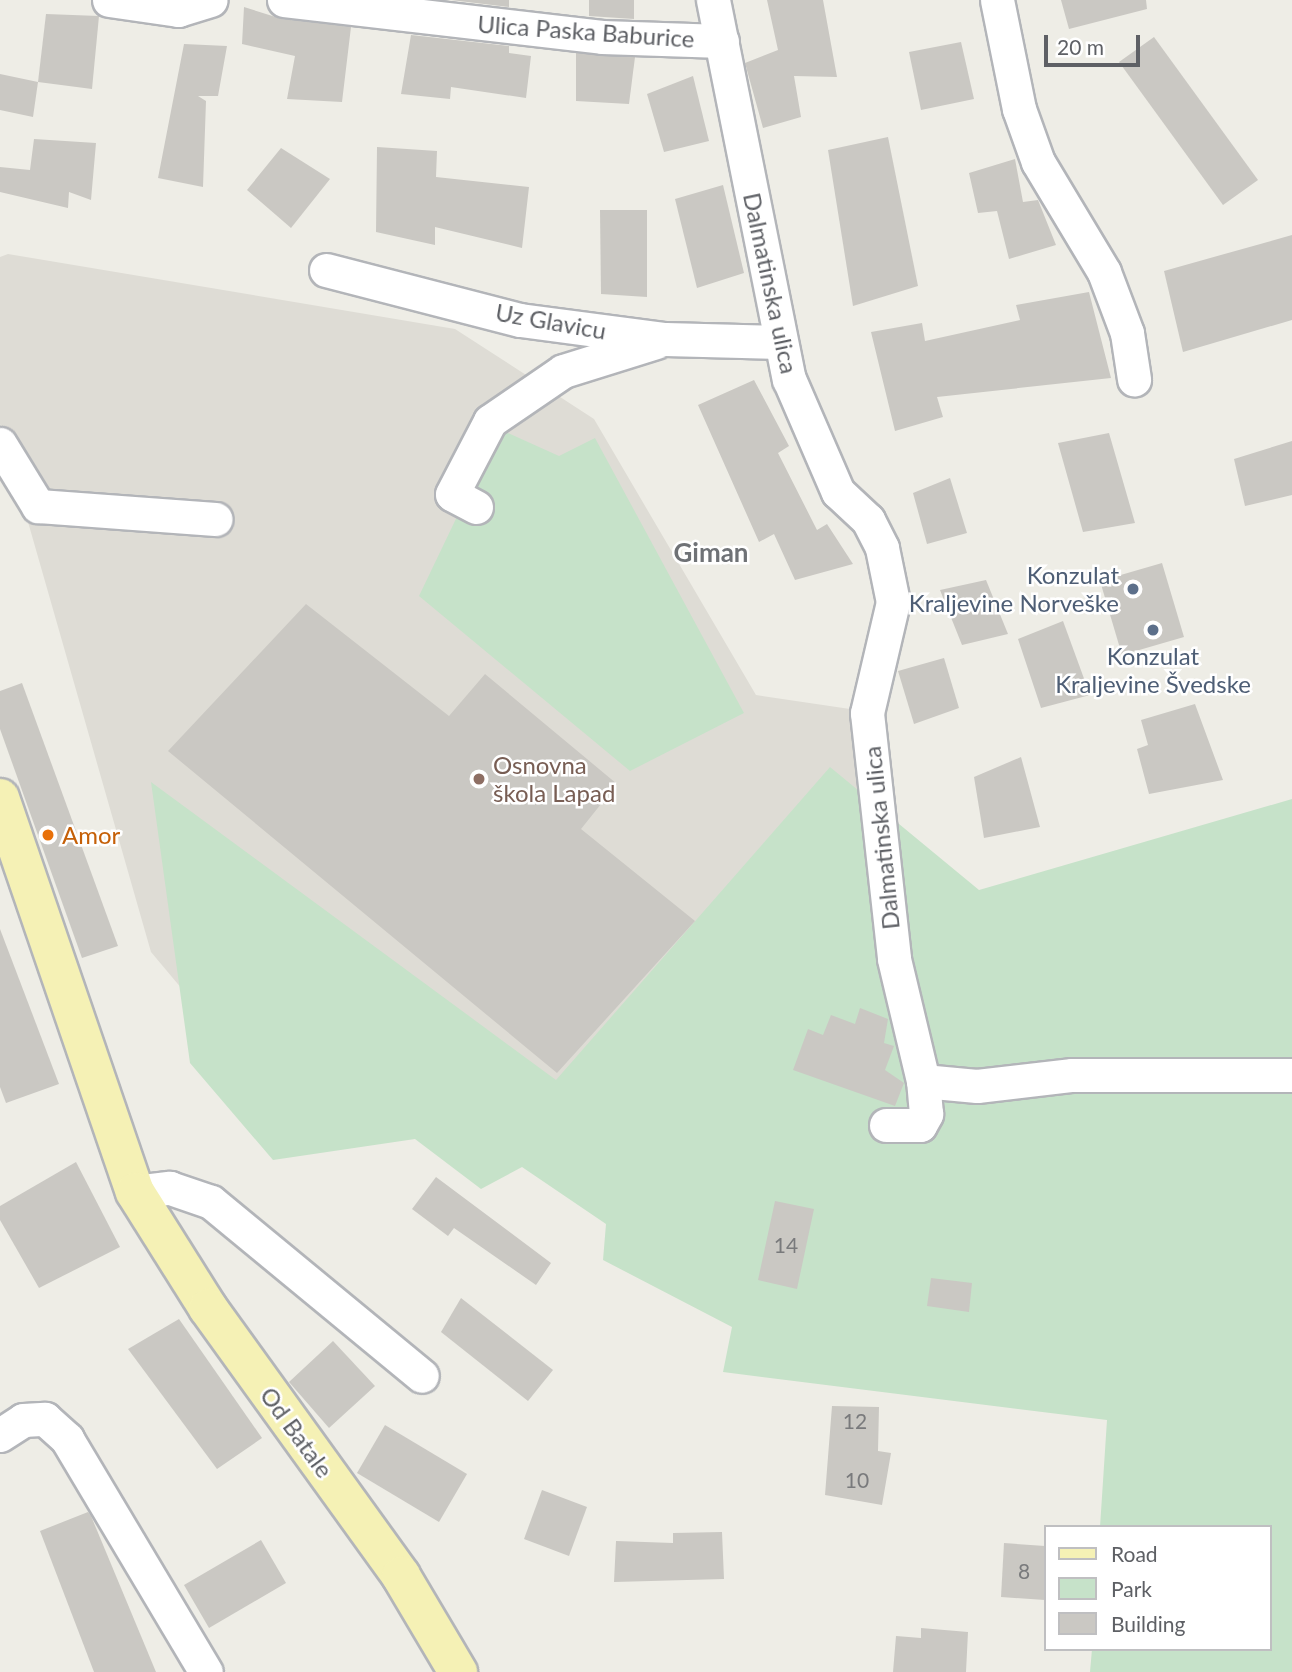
<!DOCTYPE html>
<meta charset="utf-8">
<style>
body{margin:0}
#map{position:relative;width:1292px;height:1672px;overflow:hidden;background:#eeede6;font-family:Lato,sans-serif}
div>[style]{position:absolute}
[style*='--x']{left:calc(var(--x)*1px);top:calc(var(--y)*1px);width:calc(var(--w)*1px);rotate:calc(var(--a)*1deg)}
.education>*{inset:0;background:#dedcd5}
.green>*{inset:0;background:#c6e2c9}
.building>*{inset:0;background:#cac8c3}
.roads{filter:drop-shadow(2px 0 #b3b5b9) drop-shadow(-2px 0 #b3b5b9) drop-shadow(0 2px #b3b5b9) drop-shadow(0 -2px #b3b5b9)}
.minor>*{height:33px;margin:-16.5px;padding:0 16.5px;transform-origin:16.5px;border-radius:16.5px;background:#fff}
.major>*{height:38px;margin:-19px;padding:0 19px;transform-origin:19px;border-radius:19px;background:#f5f1b5}
.dots>*{width:19px;height:19px;translate:-50% -50%;box-sizing:border-box;border:4px solid #fff;border-radius:50%}
span{translate:-50% -50%;white-space:nowrap;text-align:center;line-height:1.15;-webkit-text-stroke:5px #fff;paint-order:stroke}
.number-label{font-size:21px;color:#797a7c}
.number-label span{-webkit-text-stroke-width:0}
.street-label{font-size:24px;color:#5e6065}
.service-label{font-size:24px;color:#4e5e75}
.right{translate:-100% -50%;text-align:right}
.education-label{font-size:24px;color:#785e54}
.left{translate:0 -50%;text-align:left}
.food-label{font-size:24px;color:#c56008}
.neighbourhood-label{font-size:26px;color:#6f7276;font-weight:700}
.legend{position:absolute;left:1044px;top:1525px;width:228px;height:126px;box-sizing:border-box;background:#fff;border:2px solid #bfbfc1;margin:0;padding:9px 12px;list-style:none;font-size:21px;color:#5e6065}
.legend li{display:flex;align-items:center;gap:14px;height:35px}
.legend b{width:35px;border:2px solid #bfbfc1}
.scale{position:absolute;left:1044px;top:35px;width:96px;height:32px;box-sizing:border-box;border:4px solid #5e6065;border-top:0;padding-left:9px;font-size:21px;line-height:24px;white-space:nowrap;color:#5e6065;-webkit-text-stroke:5px #fff;paint-order:stroke}
</style>
<div id="map">
<div class="education">
<div style="clip-path:polygon(8px 254px,455px 329px,594px 419px,756px 695px,850px 709px,876px 952px,491px 1145px,250px 1070px,151px 952px,0 424px,0 257px)"></div>
</div>
<div class="green">
<div style="clip-path:polygon(499px 429px,559px 456px,595px 438px,744px 713px,630px 771px,419px 596px)"></div>
<div style="clip-path:polygon(830px 767px,979px 890px,1292px 799px,1292px 1672px,1090px 1672px,1092px 1649px,1269px 1649px,1269px 1527px,1100px 1527px,1107px 1420px,723px 1372px,732px 1327px,603px 1260px,606px 1224px,522px 1167px,481px 1189px,415px 1139px,273px 1160px,190px 1063px,151px 782px,556px 1080px)"></div>
</div>
<div class="building">
<div style="clip-path:polygon(451px 0,509px 0,509px 7px)"></div>
<div style="clip-path:polygon(589px 0,634px 0,634px 19px,589px 16px)"></div>
<div style="clip-path:polygon(767px 0,823px 0,837px 77px,794px 76px,801px 117px,763px 128px,745px 63px,778px 50px)"></div>
<div style="clip-path:polygon(1061px 0,1146px 0,1147px 9px,1069px 29px)"></div>
<div style="clip-path:polygon(244px 7px,282px 19px,351px 27px,342px 102px,287px 99px,295px 56px,242px 44px)"></div>
<div style="clip-path:polygon(46px 14px,99px 16px,92px 89px,38px 82px)"></div>
<div style="clip-path:polygon(411px 35px,509px 46px,509px 53px,531px 56px,526px 98px,451px 87px,450px 99px,401px 94px)"></div>
<div style="clip-path:polygon(1154px 37px,1258px 180px,1223px 205px,1119px 62px)"></div>
<div style="clip-path:polygon(961px 42px,974px 99px,921px 110px,909px 52px)"></div>
<div style="clip-path:polygon(184px 44px,227px 46px,218px 96px,198px 96px,206px 101px,203px 187px,158px 178px)"></div>
<div style="clip-path:polygon(576px 53px,635px 57px,629px 104px,576px 101px)"></div>
<div style="clip-path:polygon(0 74px,38px 82px,33px 117px,0 110px)"></div>
<div style="clip-path:polygon(693px 76px,709px 141px,664px 152px,647px 94px)"></div>
<div style="clip-path:polygon(888px 137px,918px 286px,853px 306px,828px 150px)"></div>
<div style="clip-path:polygon(34px 139px,96px 143px,91px 200px,69px 192px,68px 208px,0 192px,0 167px,30px 170px)"></div>
<div style="clip-path:polygon(377px 147px,437px 151px,436px 177px,529px 187px,522px 248px,435px 227px,435px 245px,376px 232px)"></div>
<div style="clip-path:polygon(281px 148px,330px 179px,291px 228px,247px 190px)"></div>
<div style="clip-path:polygon(1015px 159px,1023px 202px,1038px 200px,1056px 245px,1009px 259px,997px 211px,978px 213px,969px 173px)"></div>
<div style="clip-path:polygon(723px 185px,744px 273px,697px 288px,675px 199px)"></div>
<div style="clip-path:polygon(600px 210px,647px 210px,647px 297px,601px 294px)"></div>
<div style="clip-path:polygon(1292px 235px,1292px 320px,1183px 352px,1164px 271px)"></div>
<div style="clip-path:polygon(1089px 292px,1111px 378px,937px 397px,943px 417px,895px 431px,871px 332px,922px 323px,925px 341px,1020px 320px,1016px 305px)"></div>
<div style="clip-path:polygon(754px 380px,789px 446px,778px 453px,817px 530px,827px 524px,853px 564px,795px 580px,774px 534px,759px 542px,698px 405px)"></div>
<div style="clip-path:polygon(1109px 433px,1135px 523px,1083px 532px,1058px 443px)"></div>
<div style="clip-path:polygon(1292px 441px,1292px 495px,1245px 506px,1234px 459px)"></div>
<div style="clip-path:polygon(950px 478px,967px 533px,927px 544px,913px 493px)"></div>
<div style="clip-path:polygon(1162px 563px,1184px 637px,1122px 655px,1100px 581px)"></div>
<div style="clip-path:polygon(986px 580px,1008px 634px,962px 645px,940px 590px)"></div>
<div style="clip-path:polygon(306px 604px,449px 716px,485px 674px,617px 784px,581px 829px,695px 921px,557px 1073px,168px 751px)"></div>
<div style="clip-path:polygon(1063px 621px,1090px 695px,1041px 708px,1018px 639px)"></div>
<div style="clip-path:polygon(944px 658px,959px 708px,914px 724px,898px 671px)"></div>
<div style="clip-path:polygon(22px 683px,118px 946px,82px 958px,0 729px,0 691px)"></div>
<div style="clip-path:polygon(1195px 704px,1223px 780px,1149px 794px,1137px 749px,1148px 745px,1141px 720px)"></div>
<div style="clip-path:polygon(1021px 757px,1040px 827px,984px 838px,974px 777px)"></div>
<div style="clip-path:polygon(0 929px,59px 1084px,6px 1103px,0 1087px)"></div>
<div style="clip-path:polygon(860px 1008px,888px 1019px,884px 1043px,894px 1046px,885px 1070px,904px 1083px,895px 1106px,793px 1070px,808px 1029px,823px 1035px,831px 1015px,855px 1024px)"></div>
<div style="clip-path:polygon(76px 1162px,120px 1247px,39px 1288px,0 1220px,0 1206px)"></div>
<div style="clip-path:polygon(436px 1177px,551px 1263px,536px 1285px,454px 1228px,448px 1236px,412px 1209px)"></div>
<div style="clip-path:polygon(775px 1201px,814px 1209px,797px 1289px,758px 1280px)"></div>
<div style="clip-path:polygon(931px 1278px,972px 1283px,969px 1312px,927px 1306px)"></div>
<div style="clip-path:polygon(461px 1298px,553px 1370px,528px 1401px,441px 1332px)"></div>
<div style="clip-path:polygon(179px 1319px,262px 1438px,217px 1469px,128px 1349px)"></div>
<div style="clip-path:polygon(333px 1341px,375px 1386px,329px 1428px,289px 1382px)"></div>
<div style="clip-path:polygon(832px 1406px,879px 1407px,878px 1451px,891px 1453px,882px 1505px,825px 1495px)"></div>
<div style="clip-path:polygon(385px 1425px,467px 1474px,439px 1522px,357px 1473px)"></div>
<div style="clip-path:polygon(542px 1490px,587px 1507px,569px 1556px,524px 1539px)"></div>
<div style="clip-path:polygon(88px 1512px,91px 1516px,156px 1672px,94px 1672px,40px 1531px)"></div>
<div style="clip-path:polygon(722px 1532px,724px 1579px,614px 1582px,616px 1541px,673px 1543px,673px 1533px)"></div>
<div style="clip-path:polygon(261px 1540px,286px 1583px,209px 1628px,184px 1585px)"></div>
<div style="clip-path:polygon(1004px 1543px,1045px 1546px,1045px 1600px,1001px 1597px)"></div>
<div style="clip-path:polygon(921px 1628px,968px 1632px,966px 1672px,893px 1672px,896px 1636px,921px 1638px)"></div>
</div>
<div class="roads">
<div class="minor">
<div style="--x:109;--y:0;--w:70;--a:8.2"></div>
<div style="--x:178;--y:10;--w:34;--a:-17"></div>
<div style="--x:284;--y:0;--w:320;--a:6.6"></div>
<div style="--x:602;--y:37;--w:120;--a:1.9"></div>
<div style="--x:713;--y:0;--w:387;--a:78.7"></div>
<div style="--x:789;--y:379;--w:123;--a:66.6"></div>
<div style="--x:838;--y:492;--w:41;--a:43"></div>
<div style="--x:868;--y:520;--w:31;--a:63"></div>
<div style="--x:882;--y:548;--w:55;--a:78.5"></div>
<div style="--x:893;--y:602;--w:114;--a:103.2"></div>
<div style="--x:867;--y:713;--w:247;--a:83.7"></div>
<div style="--x:894;--y:959;--w:125;--a:76.6"></div>
<div style="--x:997;--y:0;--w:111;--a:78.6"></div>
<div style="--x:1019;--y:109;--w:56;--a:70.3"></div>
<div style="--x:1038;--y:162;--w:128;--a:59"></div>
<div style="--x:1104;--y:272;--w:65;--a:69.3"></div>
<div style="--x:1127;--y:333;--w:47;--a:81.3"></div>
<div style="--x:326;--y:270;--w:200;--a:14.5"></div>
<div style="--x:520;--y:320;--w:146;--a:7.5"></div>
<div style="--x:665;--y:339;--w:115;--a:1.5"></div>
<div style="--x:0;--y:444;--w:73;--a:58.5"></div>
<div style="--x:38;--y:506;--w:178;--a:4.2"></div>
<div style="--x:476;--y:507;--w:27;--a:-152"></div>
<div style="--x:452;--y:494;--w:82;--a:-62.5"></div>
<div style="--x:490;--y:421;--w:88;--a:-34.4"></div>
<div style="--x:563;--y:371;--w:97;--a:-17.3"></div>
<div style="--x:886;--y:1125;--w:34;--a:0"></div>
<div style="--x:920;--y:1125;--w:13;--a:-61"></div>
<div style="--x:926;--y:1114;--w:33;--a:-95"></div>
<div style="--x:923;--y:1081;--w:54;--a:5.3"></div>
<div style="--x:977;--y:1086;--w:96;--a:-6.6"></div>
<div style="--x:1072;--y:1075;--w:220;--a:0"></div>
<div style="--x:135;--y:1192;--w:35;--a:-7"></div>
<div style="--x:170;--y:1188;--w:43;--a:18.9"></div>
<div style="--x:211;--y:1202;--w:273;--a:39.5"></div>
<div style="--x:0;--y:1435;--w:27;--a:-33"></div>
<div style="--x:23;--y:1420;--w:22;--a:-3"></div>
<div style="--x:45;--y:1419;--w:30;--a:42"></div>
<div style="--x:67;--y:1439;--w:271;--a:59.2"></div>
</div>
<div class="major">
<div style="--x:0;--y:798;--w:416;--a:71.1"></div>
<div style="--x:135;--y:1192;--w:137;--a:57.8"></div>
<div style="--x:208;--y:1308;--w:330;--a:54.2"></div>
<div style="--x:401;--y:1576;--w:112;--a:59.3"></div>
</div>
</div>
<div class="dots">
<div style="left:1133px;top:589px;background:#5c6f8a"></div>
<div style="left:1153px;top:630px;background:#5c6f8a"></div>
<div style="left:479px;top:779px;background:#8d6e63"></div>
<div style="left:48px;top:835px;background:#e8710a"></div>
</div>
<div class="number-label">
<span style="left:786px;top:1245px">14</span>
<span style="left:855px;top:1421px">12</span>
<span style="left:857px;top:1480px">10</span>
<span style="left:1024px;top:1571px">8</span>
</div>
<div class="street-label">
<span style="left:586px;top:31px;rotate:4deg">Ulica Paska Baburice</span>
<span style="left:771px;top:283px;rotate:78deg">Dalmatinska ulica</span>
<span style="left:551px;top:321px;rotate:10deg">Uz Glavicu</span>
<span style="left:881px;top:838px;rotate:-96deg">Dalmatinska ulica</span>
<span style="left:297px;top:1432px;rotate:54deg">Od Batale</span>
</div>
<div class="service-label">
<span class="right" style="left:1119px;top:589px">Konzulat<br>Kraljevine Norveške</span>
<span style="left:1153px;top:670px">Konzulat<br>Kraljevine Švedske</span>
</div>
<div class="education-label">
<span class="left" style="left:493px;top:779px">Osnovna<br>škola Lapad</span>
</div>
<div class="food-label">
<span class="left" style="left:62px;top:835px">Amor</span>
</div>
<div class="neighbourhood-label">
<span style="left:711px;top:553px">Giman</span>
</div>
<ul class="legend">
<li><b style="height:9px;background:#f5f1b5"></b>Road</li>
<li><b style="height:19px;background:#c6e2c9"></b>Park</li>
<li><b style="height:19px;background:#cac8c3"></b>Building</li>
</ul>
<div class="scale">20 m</div>
</div>
